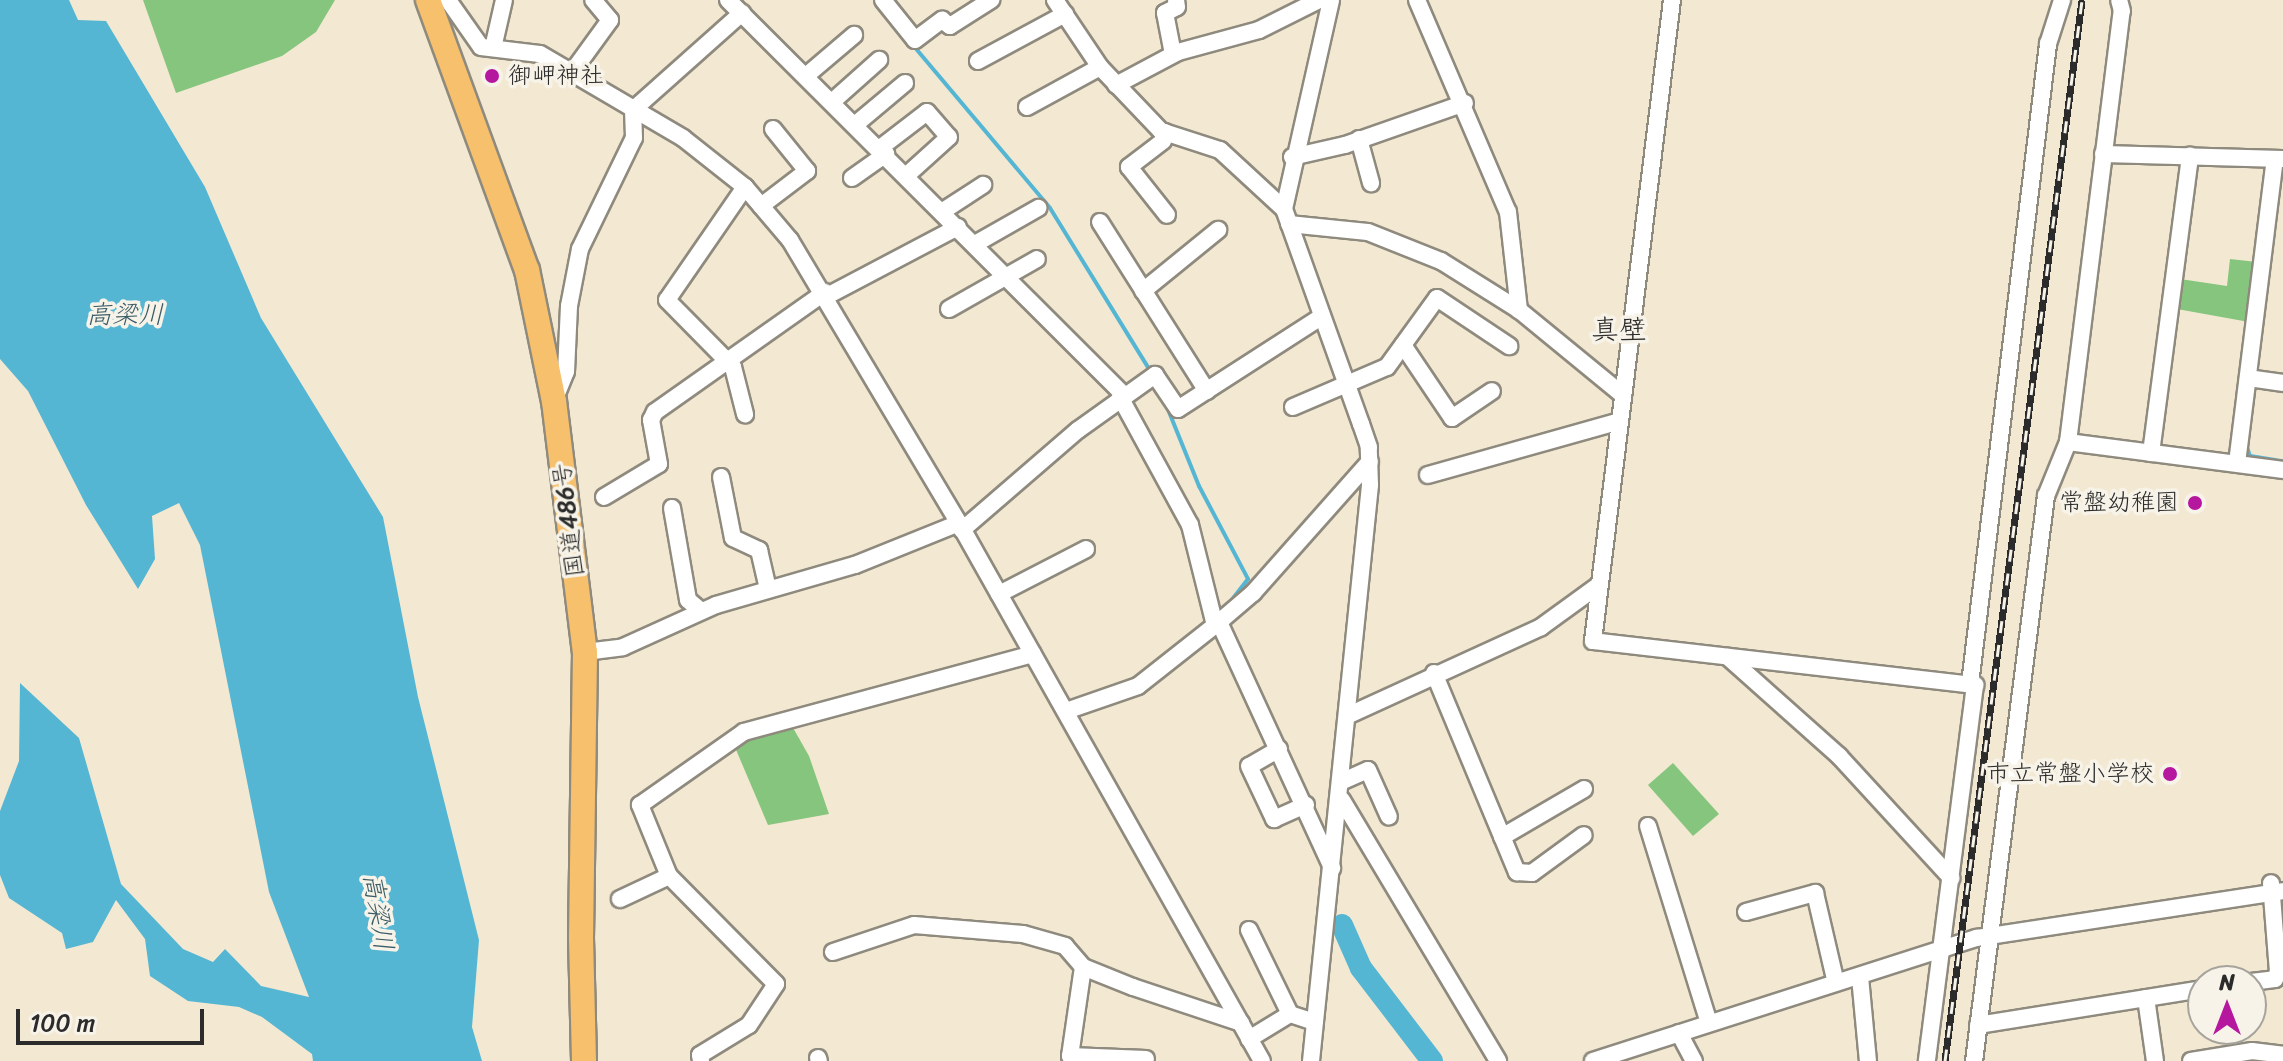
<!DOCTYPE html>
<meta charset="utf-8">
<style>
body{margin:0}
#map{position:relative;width:2283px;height:1061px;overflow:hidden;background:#f3e8d2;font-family:Sriracha,"Klee One",sans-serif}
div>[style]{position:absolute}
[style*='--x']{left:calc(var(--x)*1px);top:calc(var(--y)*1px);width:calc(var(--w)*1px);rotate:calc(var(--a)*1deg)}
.green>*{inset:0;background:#85c57d}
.water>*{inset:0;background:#55b6d3}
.stream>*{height:4px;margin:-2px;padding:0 2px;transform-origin:2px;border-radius:2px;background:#55b6d3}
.river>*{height:22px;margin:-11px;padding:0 11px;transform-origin:11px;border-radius:11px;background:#55b6d3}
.roads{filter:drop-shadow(2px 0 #8f8a7e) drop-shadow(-2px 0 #8f8a7e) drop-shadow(0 2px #8f8a7e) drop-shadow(0 -2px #8f8a7e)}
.minor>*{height:16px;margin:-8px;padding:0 8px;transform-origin:8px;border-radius:8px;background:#fff}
.highway>*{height:24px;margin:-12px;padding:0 12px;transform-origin:12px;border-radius:12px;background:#f7c06c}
.rail>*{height:7px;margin-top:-3.5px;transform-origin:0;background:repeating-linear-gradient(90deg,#f7f3e8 0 12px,#2b2b2b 0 24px);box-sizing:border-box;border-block:2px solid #2b2b2b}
.dots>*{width:22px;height:22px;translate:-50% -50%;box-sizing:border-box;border:4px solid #f7f3e8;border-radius:50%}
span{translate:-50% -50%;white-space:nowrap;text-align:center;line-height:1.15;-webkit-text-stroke:7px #f7f3e8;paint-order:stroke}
.poi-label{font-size:24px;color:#2b2b2b}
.left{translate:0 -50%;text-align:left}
.right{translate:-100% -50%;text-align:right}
.street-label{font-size:24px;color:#2b2b2b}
.water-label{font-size:26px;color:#3a5c66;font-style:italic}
.quarter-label{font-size:28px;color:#2b2b2b}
.north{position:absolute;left:2187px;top:965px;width:80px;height:80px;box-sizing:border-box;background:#f7f3e8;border:2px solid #a5a39c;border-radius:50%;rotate:0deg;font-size:22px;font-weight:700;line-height:32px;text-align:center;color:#2b2b2b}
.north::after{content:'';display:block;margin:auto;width:28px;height:36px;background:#b5179e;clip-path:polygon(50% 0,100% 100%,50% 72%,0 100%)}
.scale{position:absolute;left:16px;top:1009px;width:188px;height:36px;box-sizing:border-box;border:4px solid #2b2b2b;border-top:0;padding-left:10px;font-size:24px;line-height:28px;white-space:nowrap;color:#2b2b2b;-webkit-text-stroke:6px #f7f3e8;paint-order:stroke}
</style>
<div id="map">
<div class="green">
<div style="clip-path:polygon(143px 0,335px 0,316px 32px,282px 56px,176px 93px)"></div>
<div style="clip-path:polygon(2230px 259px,2257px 262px,2249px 322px,2177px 309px,2180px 279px,2227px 286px)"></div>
<div style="clip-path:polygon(788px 719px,809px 756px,829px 814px,768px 825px,734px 745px)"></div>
<div style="clip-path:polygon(1673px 763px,1719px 814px,1693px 836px,1648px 785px)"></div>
</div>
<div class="water">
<div style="clip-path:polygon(0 0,69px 0,78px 20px,106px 21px,205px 187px,261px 318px,383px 517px,418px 697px,479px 940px,472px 1027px,482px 1061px,313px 1061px,312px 1054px,262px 1017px,239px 1007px,188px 1001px,150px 976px,145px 939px,116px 900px,93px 942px,66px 949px,62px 933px,9px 898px,0 875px,0 811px,19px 761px,20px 683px,79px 738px,121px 884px,183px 949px,213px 962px,225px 949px,261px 986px,309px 997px,269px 892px,200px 545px,179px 503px,152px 516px,155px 559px,138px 589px,86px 505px,28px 391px,0 359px)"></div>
</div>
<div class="stream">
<div style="--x:912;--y:44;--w:214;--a:49.9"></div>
<div style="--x:1050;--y:208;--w:193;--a:58.4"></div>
<div style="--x:1165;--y:402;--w:91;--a:68"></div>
<div style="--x:1199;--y:486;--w:105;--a:62.2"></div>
<div style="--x:1248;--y:579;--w:31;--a:128"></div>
<div style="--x:2247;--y:447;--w:9;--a:72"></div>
<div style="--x:2250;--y:456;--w:33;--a:9"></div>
<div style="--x:1288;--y:753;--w:79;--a:66"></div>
</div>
<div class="river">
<div style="--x:1342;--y:925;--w:47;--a:66.2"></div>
<div style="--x:1361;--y:968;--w:117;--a:52.6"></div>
</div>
<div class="roads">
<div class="minor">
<div style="--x:448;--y:0;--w:57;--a:54.9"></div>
<div style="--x:481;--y:47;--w:59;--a:6.8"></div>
<div style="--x:540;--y:54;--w:166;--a:30.4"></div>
<div style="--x:683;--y:138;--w:79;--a:38.3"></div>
<div style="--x:745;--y:187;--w:70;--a:49.7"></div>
<div style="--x:790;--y:240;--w:330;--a:59.2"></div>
<div style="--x:959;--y:523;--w:617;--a:60.61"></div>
<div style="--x:728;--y:0;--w:559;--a:44.93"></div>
<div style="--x:883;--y:0;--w:51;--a:51.3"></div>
<div style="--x:915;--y:40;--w:34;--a:-37"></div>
<div style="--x:942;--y:20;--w:10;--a:37"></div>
<div style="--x:950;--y:26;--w:49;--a:-32.4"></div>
<div style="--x:1055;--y:0;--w:81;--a:56.1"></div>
<div style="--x:1100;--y:67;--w:88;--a:46.4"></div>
<div style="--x:1161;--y:131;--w:62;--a:17.9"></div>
<div style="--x:1220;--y:150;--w:87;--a:42.7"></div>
<div style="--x:1417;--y:0;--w:231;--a:66.8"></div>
<div style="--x:1508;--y:212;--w:99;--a:83.6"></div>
<div style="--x:1672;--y:0;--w:646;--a:97.03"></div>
<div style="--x:1593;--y:641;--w:385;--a:6.6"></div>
<div style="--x:1975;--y:685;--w:379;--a:97.3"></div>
<div style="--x:493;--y:48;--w:49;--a:-77.1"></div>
<div style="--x:1173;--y:54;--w:42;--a:-101"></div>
<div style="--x:1165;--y:13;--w:13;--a:-27"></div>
<div style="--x:1177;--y:7;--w:7;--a:-98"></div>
<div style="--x:978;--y:61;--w:99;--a:-28.4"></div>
<div style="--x:573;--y:71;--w:63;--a:-54"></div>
<div style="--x:610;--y:20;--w:26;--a:-130"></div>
<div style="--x:807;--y:75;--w:62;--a:-40.4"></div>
<div style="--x:1116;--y:85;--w:70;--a:-28"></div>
<div style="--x:1178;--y:52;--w:84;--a:-15.2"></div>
<div style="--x:1259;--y:30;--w:67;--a:-26.6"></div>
<div style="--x:833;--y:101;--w:62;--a:-41.7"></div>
<div style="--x:1027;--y:107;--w:83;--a:-28.7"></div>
<div style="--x:633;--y:110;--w:146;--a:-41.7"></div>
<div style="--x:856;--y:124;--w:64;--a:-39.9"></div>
<div style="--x:1165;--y:132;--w:9;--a:103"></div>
<div style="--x:1163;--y:141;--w:43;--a:142.6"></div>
<div style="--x:1129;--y:167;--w:61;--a:51.6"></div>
<div style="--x:1359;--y:139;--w:46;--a:74.7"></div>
<div style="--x:880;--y:148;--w:59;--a:-37.5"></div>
<div style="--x:927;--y:112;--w:33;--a:49"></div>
<div style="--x:949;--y:137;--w:57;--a:137.9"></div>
<div style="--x:2103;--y:154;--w:180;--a:1.6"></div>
<div style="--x:1292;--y:157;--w:54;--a:-12.8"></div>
<div style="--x:1345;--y:145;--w:127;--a:-19.3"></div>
<div style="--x:852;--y:178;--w:42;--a:-35.2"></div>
<div style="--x:745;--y:187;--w:137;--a:124.6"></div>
<div style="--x:667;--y:300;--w:94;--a:45.4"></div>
<div style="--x:733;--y:367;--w:49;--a:75.7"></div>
<div style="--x:761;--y:206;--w:58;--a:-37.3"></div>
<div style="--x:807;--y:171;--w:54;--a:-129"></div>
<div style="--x:943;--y:211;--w:48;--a:-33"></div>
<div style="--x:1100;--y:222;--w:200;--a:57.7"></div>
<div style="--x:1289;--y:224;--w:79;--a:5.8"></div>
<div style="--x:1368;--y:232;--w:79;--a:21.7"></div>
<div style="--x:1441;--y:261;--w:92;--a:32.1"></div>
<div style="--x:1519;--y:310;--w:134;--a:39.3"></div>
<div style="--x:975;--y:244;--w:73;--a:-29.7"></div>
<div style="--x:1143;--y:291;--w:97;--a:-39.1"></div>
<div style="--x:827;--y:296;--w:148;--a:-27.8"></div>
<div style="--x:949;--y:309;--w:101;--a:-29.6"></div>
<div style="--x:1403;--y:345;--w:88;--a:56.1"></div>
<div style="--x:1452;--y:418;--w:48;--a:-34"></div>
<div style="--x:2248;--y:378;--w:35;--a:8"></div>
<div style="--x:1120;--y:397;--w:146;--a:61.3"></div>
<div style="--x:1190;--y:525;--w:103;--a:76"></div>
<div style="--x:554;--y:401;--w:31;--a:-68"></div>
<div style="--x:566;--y:372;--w:66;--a:-87.4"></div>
<div style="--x:569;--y:306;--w:58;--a:-79.1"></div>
<div style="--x:580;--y:249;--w:123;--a:-64.1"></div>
<div style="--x:634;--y:138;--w:28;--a:-92"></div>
<div style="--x:1293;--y:407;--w:102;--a:-23.1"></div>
<div style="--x:1387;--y:367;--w:85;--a:-54.1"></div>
<div style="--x:1437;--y:298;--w:87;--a:33.7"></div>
<div style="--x:2068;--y:442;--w:217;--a:7.4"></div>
<div style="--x:2151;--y:453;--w:300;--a:-82.5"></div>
<div style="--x:2237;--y:463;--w:306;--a:-82.9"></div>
<div style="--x:1428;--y:475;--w:199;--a:-15.7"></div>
<div style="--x:721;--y:477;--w:62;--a:78.9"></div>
<div style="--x:733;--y:538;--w:29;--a:25"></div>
<div style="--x:759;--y:550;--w:39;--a:77"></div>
<div style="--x:604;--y:497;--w:64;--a:-31"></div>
<div style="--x:659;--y:464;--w:45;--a:-100.3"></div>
<div style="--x:651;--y:420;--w:9;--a:-63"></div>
<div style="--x:655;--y:412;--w:208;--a:-35.2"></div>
<div style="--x:672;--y:508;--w:93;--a:80.1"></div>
<div style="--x:688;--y:600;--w:17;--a:40"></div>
<div style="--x:962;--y:530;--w:153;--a:-40.8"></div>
<div style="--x:1078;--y:430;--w:95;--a:-35.5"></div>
<div style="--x:1155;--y:375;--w:41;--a:55.9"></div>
<div style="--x:1178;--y:409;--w:170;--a:-32.8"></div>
<div style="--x:999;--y:594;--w:98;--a:-27.3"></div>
<div style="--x:1219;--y:622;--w:271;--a:65.3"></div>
<div style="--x:585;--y:652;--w:38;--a:-7"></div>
<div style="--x:623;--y:647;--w:102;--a:-24.3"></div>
<div style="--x:716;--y:605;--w:145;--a:-16.1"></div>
<div style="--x:855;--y:565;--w:112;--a:-22"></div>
<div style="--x:1728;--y:657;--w:149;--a:41.7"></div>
<div style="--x:1839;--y:756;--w:166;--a:47.4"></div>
<div style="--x:1434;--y:673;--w:216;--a:67.4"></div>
<div style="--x:1517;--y:872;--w:15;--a:4"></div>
<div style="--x:1532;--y:873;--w:64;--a:-36.2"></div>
<div style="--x:1970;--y:684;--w:645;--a:-83.05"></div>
<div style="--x:2048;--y:44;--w:46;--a:-72.3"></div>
<div style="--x:1066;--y:711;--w:76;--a:-19.1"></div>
<div style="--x:1138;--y:686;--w:103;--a:-38.3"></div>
<div style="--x:1219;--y:622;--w:45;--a:-40.5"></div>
<div style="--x:1253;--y:593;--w:176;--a:-48.4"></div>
<div style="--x:1349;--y:715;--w:211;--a:-24.6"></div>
<div style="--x:1541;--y:627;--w:72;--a:-35.9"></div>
<div style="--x:1279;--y:749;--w:34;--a:150"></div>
<div style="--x:1249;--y:766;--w:59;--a:64.7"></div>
<div style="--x:1274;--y:819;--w:35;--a:-24"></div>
<div style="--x:1343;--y:781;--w:27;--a:-24"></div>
<div style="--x:1368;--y:770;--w:51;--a:65.9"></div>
<div style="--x:1342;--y:800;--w:304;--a:59.1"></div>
<div style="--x:1648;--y:826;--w:206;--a:72.8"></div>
<div style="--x:1502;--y:837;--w:95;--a:-30.3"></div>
<div style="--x:620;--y:899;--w:54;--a:-25.1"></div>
<div style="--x:1746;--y:912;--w:72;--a:-15.4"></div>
<div style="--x:1815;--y:893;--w:92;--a:76.9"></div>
<div style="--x:1249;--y:930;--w:93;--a:64"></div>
<div style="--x:833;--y:952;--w:85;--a:-18.4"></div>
<div style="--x:914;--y:925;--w:109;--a:4.7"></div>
<div style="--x:1023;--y:934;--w:44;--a:15.9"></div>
<div style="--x:1065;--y:946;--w:28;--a:49"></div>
<div style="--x:1083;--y:967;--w:54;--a:21.8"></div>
<div style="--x:1133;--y:987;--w:114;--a:18.4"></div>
<div style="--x:1083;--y:967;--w:90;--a:98.3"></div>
<div style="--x:1070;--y:1056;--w:76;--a:2.3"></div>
<div style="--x:1860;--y:977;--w:84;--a:84.6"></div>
<div style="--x:2251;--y:982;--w:24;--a:-7"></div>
<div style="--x:2275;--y:979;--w:8;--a:-67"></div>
<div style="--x:2278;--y:972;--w:89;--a:-94.5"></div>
<div style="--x:2146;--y:998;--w:64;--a:81.9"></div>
<div style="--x:1978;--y:1025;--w:228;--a:-9.1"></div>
<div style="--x:1679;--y:1033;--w:32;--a:62"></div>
<div style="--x:1249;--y:1039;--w:48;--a:-31.4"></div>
<div style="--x:1290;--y:1014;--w:26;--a:18"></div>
<div style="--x:818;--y:1058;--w:3;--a:72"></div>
<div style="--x:701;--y:1061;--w:6;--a:-99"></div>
<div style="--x:700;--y:1055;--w:57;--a:-31.5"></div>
<div style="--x:749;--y:1025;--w:49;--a:-56.6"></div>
<div style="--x:776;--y:984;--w:152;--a:-134.7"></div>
<div style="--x:669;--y:876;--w:77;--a:-112.2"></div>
<div style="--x:640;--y:805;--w:127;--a:-35.1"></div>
<div style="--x:744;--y:732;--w:299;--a:-15.1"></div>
<div style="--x:1311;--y:1061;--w:579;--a:-84.15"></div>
<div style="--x:1370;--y:485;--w:38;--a:-92"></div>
<div style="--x:1369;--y:447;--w:24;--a:-109"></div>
<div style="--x:1361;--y:424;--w:228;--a:-109.7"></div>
<div style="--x:1284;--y:209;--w:214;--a:-77.3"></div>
<div style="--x:1593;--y:1061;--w:403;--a:-17.8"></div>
<div style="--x:1977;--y:938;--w:310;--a:-8.7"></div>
<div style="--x:1974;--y:1061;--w:570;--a:-82.74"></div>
<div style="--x:2046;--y:496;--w:58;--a:-67.8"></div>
<div style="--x:2068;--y:442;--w:434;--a:-82.9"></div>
<div style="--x:2122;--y:11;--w:11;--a:-105"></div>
<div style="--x:2191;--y:1061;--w:62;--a:-9.3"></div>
<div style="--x:2252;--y:1051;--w:31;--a:7"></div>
</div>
<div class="highway">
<div style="--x:428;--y:0;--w:288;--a:69.9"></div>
<div style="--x:527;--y:270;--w:134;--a:78.4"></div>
<div style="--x:554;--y:401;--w:253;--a:83"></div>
<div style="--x:585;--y:652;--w:286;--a:90.8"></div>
<div style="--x:581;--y:938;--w:123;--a:88.6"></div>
</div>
</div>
<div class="rail">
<div style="--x:1945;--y:1061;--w:1070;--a:-82.64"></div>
</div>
<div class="dots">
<div style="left:492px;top:76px;background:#b5179e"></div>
<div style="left:2195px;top:503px;background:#b5179e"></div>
<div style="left:2170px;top:774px;background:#b5179e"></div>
</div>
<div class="poi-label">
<span class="left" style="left:508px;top:76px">御岬神社</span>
<span class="right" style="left:2179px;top:503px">常盤幼稚園</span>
<span class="right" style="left:2154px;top:774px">市立常盤小学校</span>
</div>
<div class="street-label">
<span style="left:569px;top:520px;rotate:-97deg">国道486号</span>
</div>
<div class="water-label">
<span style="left:125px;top:315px">高梁川</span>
<span style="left:378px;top:912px;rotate:81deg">高梁川</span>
</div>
<div class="quarter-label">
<span style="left:1619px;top:330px">真壁</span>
</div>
<div class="north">N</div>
<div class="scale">100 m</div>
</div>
